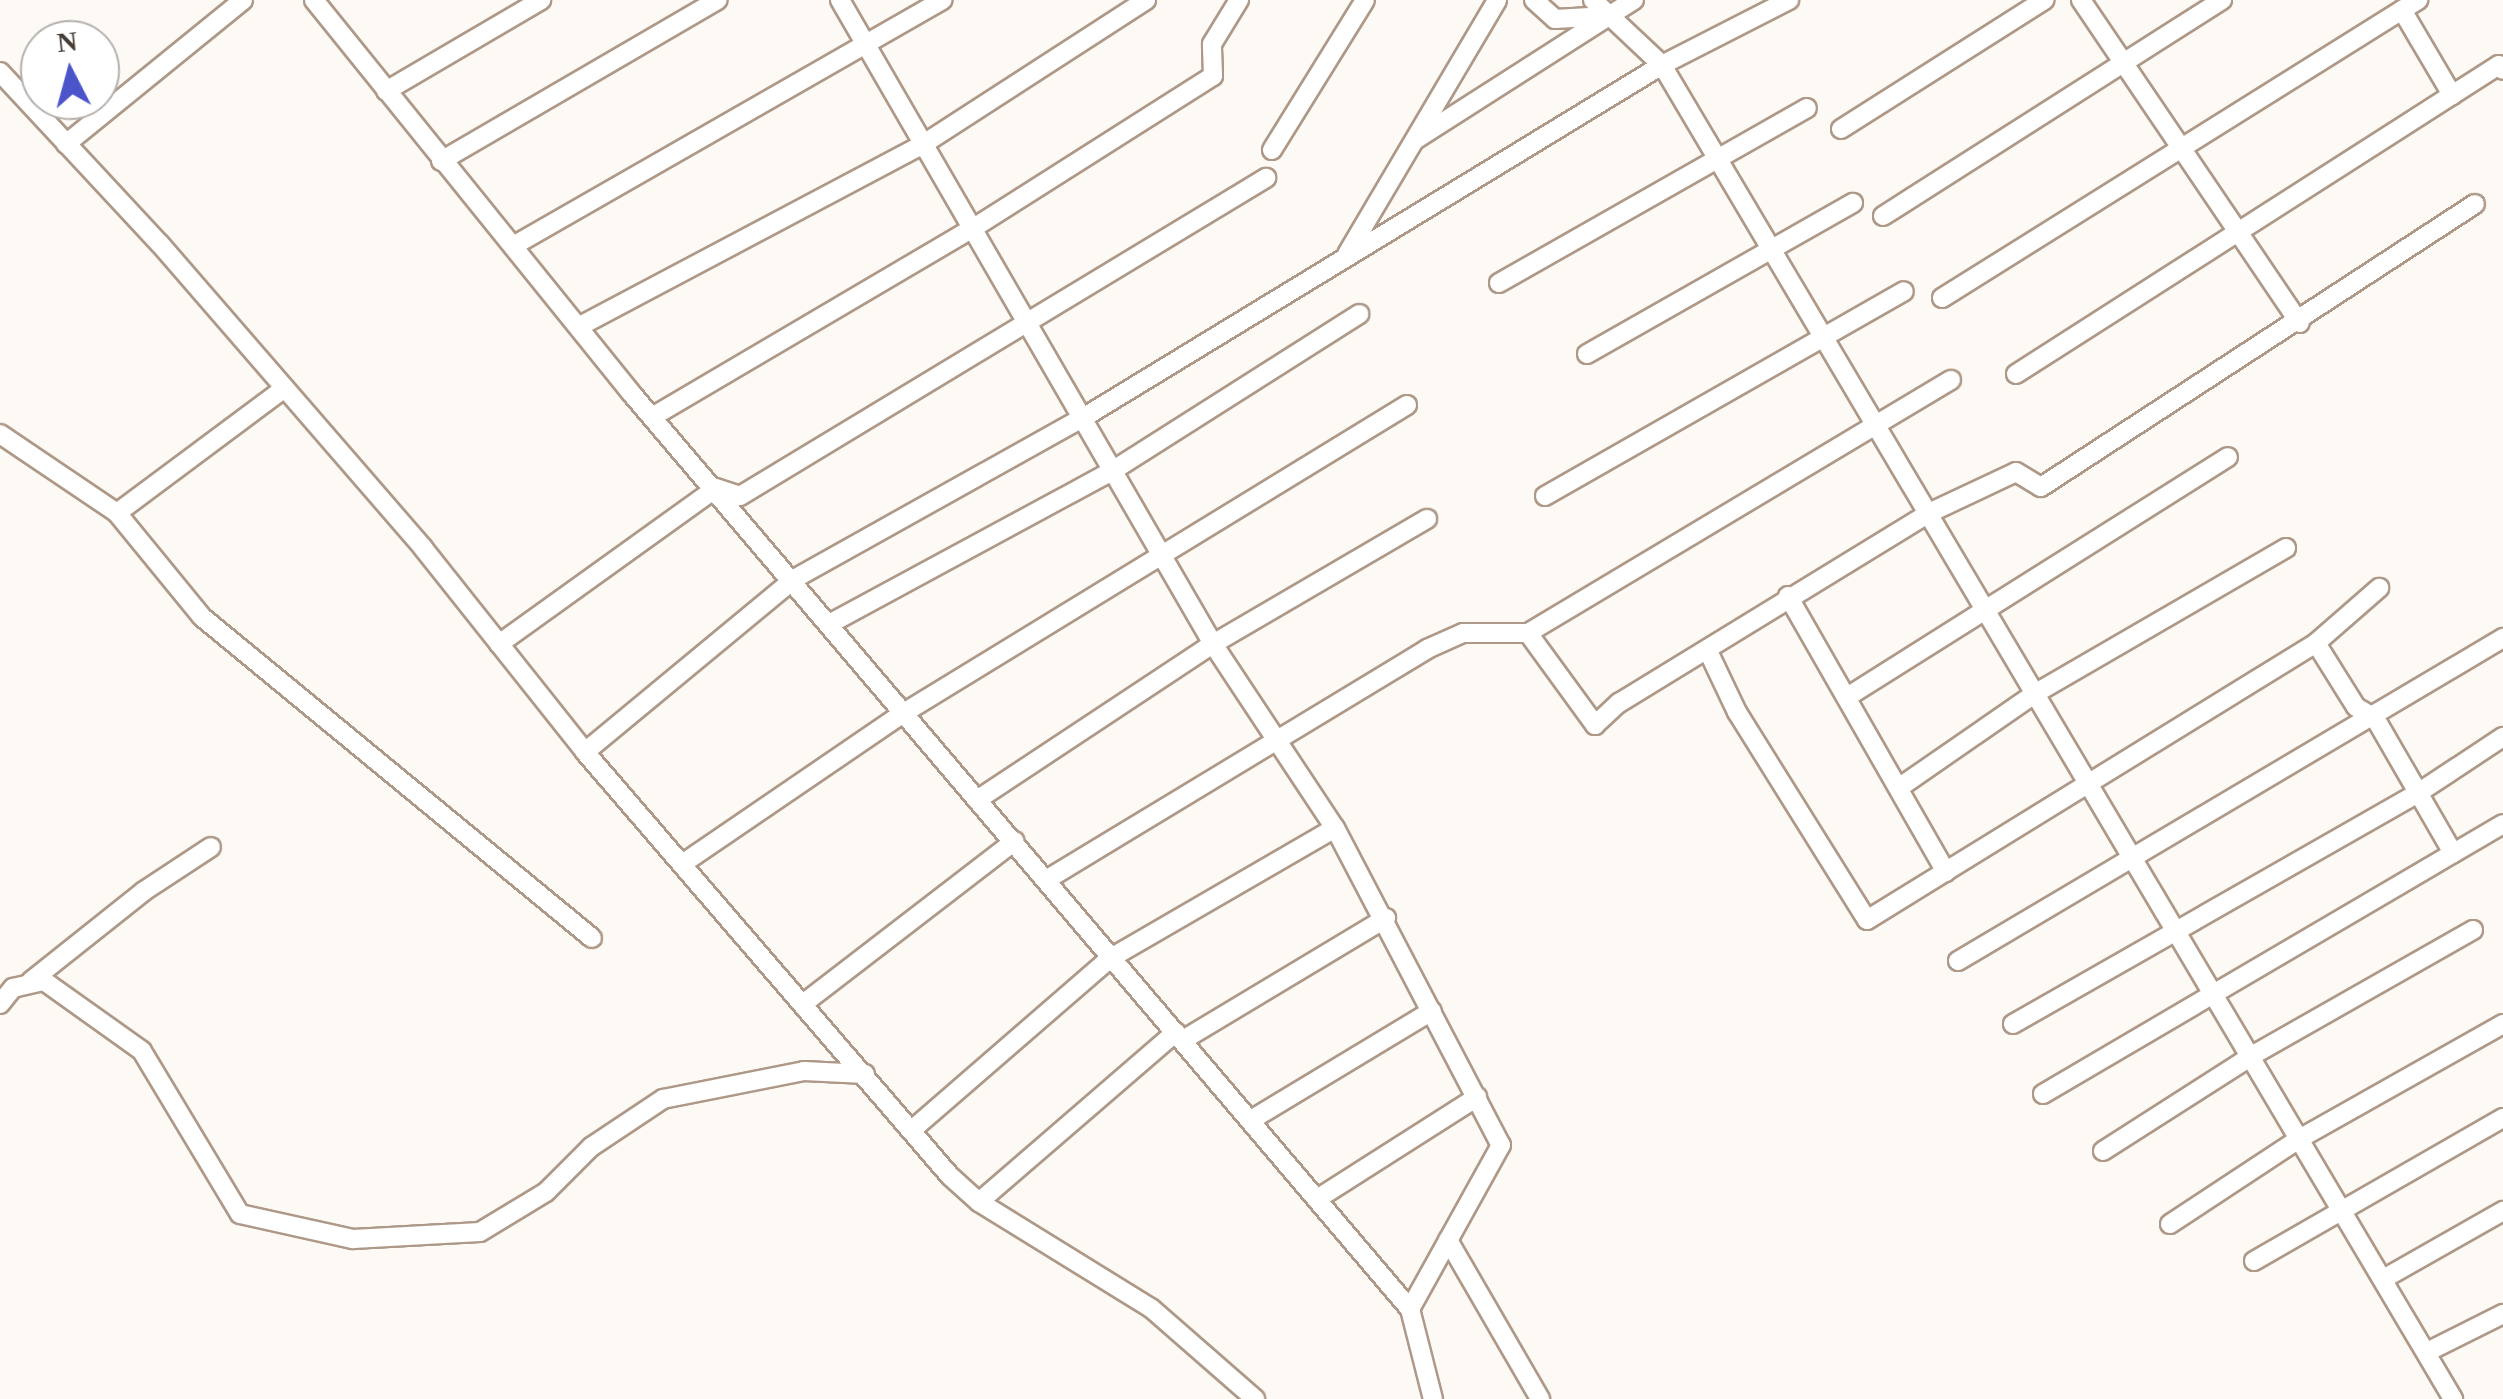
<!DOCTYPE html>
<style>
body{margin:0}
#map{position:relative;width:2503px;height:1399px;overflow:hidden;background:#fdf9f5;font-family:Georgia,serif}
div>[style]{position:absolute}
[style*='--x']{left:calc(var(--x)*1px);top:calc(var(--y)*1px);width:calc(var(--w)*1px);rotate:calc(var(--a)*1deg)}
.roads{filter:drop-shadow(2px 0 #ae9988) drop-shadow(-2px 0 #ae9988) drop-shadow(0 2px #ae9988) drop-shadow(0 -2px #ae9988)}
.minor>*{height:18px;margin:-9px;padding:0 9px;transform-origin:9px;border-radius:9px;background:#fff}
span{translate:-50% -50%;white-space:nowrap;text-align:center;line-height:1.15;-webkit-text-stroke:8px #fff;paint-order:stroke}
.north{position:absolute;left:20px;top:20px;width:100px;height:100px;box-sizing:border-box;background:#fff;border:2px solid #b4b1ae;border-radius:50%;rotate:354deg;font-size:28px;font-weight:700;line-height:40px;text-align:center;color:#443b34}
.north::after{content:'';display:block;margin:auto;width:35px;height:45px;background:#4c54ca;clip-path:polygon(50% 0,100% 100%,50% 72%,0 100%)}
</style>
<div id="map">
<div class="roads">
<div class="minor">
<div style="--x:314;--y:0;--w:506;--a:51.09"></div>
<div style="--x:632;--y:394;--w:1201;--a:49.63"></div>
<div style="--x:1410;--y:1309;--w:93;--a:75.7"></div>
<div style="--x:840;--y:0;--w:744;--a:59.92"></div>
<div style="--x:1213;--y:644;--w:221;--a:56.5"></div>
<div style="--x:1335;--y:828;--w:358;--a:62.4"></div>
<div style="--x:1501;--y:1145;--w:188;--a:119"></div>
<div style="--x:1534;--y:0;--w:28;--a:42"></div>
<div style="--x:1555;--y:19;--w:52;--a:-3.3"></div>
<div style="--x:1593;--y:0;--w:95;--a:43.3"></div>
<div style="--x:1662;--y:65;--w:1551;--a:59.33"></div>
<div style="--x:2081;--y:0;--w:390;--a:55.9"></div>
<div style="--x:2402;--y:10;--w:99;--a:59.5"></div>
<div style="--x:0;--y:72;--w:235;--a:47.1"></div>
<div style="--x:160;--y:244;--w:402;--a:49.1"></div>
<div style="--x:423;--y:548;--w:260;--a:51.5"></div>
<div style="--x:585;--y:752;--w:559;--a:49.28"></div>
<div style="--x:950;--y:1176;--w:39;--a:42"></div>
<div style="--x:979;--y:1202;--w:203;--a:31.7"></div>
<div style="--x:1152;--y:1309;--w:137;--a:41.1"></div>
<div style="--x:386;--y:91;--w:180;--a:-30.4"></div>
<div style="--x:1841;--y:129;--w:241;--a:-32.4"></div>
<div style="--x:1415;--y:140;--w:260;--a:-32.6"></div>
<div style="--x:66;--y:144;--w:228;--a:-39.1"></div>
<div style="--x:1272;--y:150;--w:176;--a:-58.2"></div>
<div style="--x:441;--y:161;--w:320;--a:-30.2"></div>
<div style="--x:1883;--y:216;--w:402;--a:-32.5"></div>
<div style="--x:513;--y:246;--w:495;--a:-29.8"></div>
<div style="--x:1347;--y:254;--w:295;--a:-59.4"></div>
<div style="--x:1499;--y:283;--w:354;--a:-29.6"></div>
<div style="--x:1942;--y:298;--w:562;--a:-32.05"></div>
<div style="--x:580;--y:326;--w:387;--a:-27.9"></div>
<div style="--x:922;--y:145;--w:267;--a:-32.9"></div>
<div style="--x:1587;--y:354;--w:306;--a:-29.6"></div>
<div style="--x:2016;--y:374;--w:573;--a:-32.61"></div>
<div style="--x:2499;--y:65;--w:6;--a:51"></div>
<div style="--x:652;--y:417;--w:375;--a:-30.5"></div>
<div style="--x:975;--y:227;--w:282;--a:-32.4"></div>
<div style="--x:1213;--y:76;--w:32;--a:-92"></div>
<div style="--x:1212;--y:44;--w:52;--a:-58.5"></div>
<div style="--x:0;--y:434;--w:141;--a:34"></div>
<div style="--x:117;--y:513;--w:134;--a:50.7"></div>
<div style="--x:202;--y:617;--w:505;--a:39.46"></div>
<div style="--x:1545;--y:496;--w:413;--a:-29.7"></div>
<div style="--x:117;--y:513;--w:209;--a:-36.7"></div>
<div style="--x:1788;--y:596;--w:318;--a:60.2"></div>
<div style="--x:831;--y:623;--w:319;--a:-28.4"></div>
<div style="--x:1112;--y:471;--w:293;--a:-32.4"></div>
<div style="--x:1528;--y:633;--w:114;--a:53.9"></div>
<div style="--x:1595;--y:725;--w:33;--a:-43"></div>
<div style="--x:1619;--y:703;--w:364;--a:-31.5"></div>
<div style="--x:1929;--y:513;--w:96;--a:-25.2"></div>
<div style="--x:2016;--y:472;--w:29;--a:31"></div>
<div style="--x:2041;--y:487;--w:518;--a:-33.11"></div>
<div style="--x:2316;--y:643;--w:75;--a:58"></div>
<div style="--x:2356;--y:707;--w:22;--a:30"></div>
<div style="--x:2375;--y:718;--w:156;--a:60"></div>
<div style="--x:499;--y:644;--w:267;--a:-35.7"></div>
<div style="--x:716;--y:488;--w:25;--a:18"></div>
<div style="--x:740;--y:496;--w:615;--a:-31.16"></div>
<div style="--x:1708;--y:651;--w:68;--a:64.6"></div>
<div style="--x:1737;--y:712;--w:245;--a:58"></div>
<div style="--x:1867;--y:920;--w:528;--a:-31.67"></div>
<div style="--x:2316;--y:643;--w:84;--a:-41.1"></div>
<div style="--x:1847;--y:697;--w:450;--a:-32.2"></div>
<div style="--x:585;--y:752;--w:271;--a:-39.6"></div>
<div style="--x:794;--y:579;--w:334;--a:-29.2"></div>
<div style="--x:1086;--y:416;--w:675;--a:-31.36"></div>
<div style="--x:1662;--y:65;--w:143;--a:-27.1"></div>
<div style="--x:1900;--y:787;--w:165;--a:-34.7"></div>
<div style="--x:2036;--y:693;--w:289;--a:-30.1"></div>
<div style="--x:977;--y:800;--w:283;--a:-33.5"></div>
<div style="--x:1213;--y:644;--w:248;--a:-30.3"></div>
<div style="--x:682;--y:864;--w:266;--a:-34.3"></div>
<div style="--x:902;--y:714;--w:592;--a:-31.46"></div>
<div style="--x:1046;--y:880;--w:446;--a:-31.2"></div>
<div style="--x:1427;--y:649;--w:39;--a:-24"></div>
<div style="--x:1463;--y:633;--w:65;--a:0"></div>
<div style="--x:1528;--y:633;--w:493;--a:-30.9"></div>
<div style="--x:1958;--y:961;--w:634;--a:-30.65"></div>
<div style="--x:31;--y:981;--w:144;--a:-38.5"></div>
<div style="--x:144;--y:891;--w:80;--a:-33.3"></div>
<div style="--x:0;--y:1004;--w:21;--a:-51"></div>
<div style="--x:13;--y:988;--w:32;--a:-13"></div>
<div style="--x:44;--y:981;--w:120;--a:35.5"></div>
<div style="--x:142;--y:1051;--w:190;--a:59"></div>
<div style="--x:240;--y:1214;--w:116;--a:12.5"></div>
<div style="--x:353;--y:1239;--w:127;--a:-3.2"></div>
<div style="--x:480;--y:1232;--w:77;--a:-31.2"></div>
<div style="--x:546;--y:1192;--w:64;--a:-45"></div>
<div style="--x:591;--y:1147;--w:87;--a:-33.7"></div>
<div style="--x:663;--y:1099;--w:144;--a:-11.2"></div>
<div style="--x:804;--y:1071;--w:61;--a:2.8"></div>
<div style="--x:803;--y:1004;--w:267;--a:-37.6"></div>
<div style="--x:2013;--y:1024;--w:466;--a:-29.7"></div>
<div style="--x:2418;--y:793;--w:102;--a:-33.4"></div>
<div style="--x:1183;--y:1040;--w:237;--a:-31"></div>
<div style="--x:2043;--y:1094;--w:533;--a:-30.41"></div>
<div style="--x:1251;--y:1120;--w:211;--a:-31.1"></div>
<div style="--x:913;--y:1129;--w:259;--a:-40.9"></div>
<div style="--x:1109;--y:959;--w:261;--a:-30.1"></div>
<div style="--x:2103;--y:1151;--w:178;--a:-32.6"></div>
<div style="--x:2253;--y:1055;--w:253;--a:-29.6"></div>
<div style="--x:1317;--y:1199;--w:190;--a:-32.5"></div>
<div style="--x:979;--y:1202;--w:260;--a:-40.8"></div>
<div style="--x:2170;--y:1224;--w:154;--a:-33.4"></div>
<div style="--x:2299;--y:1139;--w:234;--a:-29.4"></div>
<div style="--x:1448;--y:1240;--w:184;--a:59.9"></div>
<div style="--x:2254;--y:1261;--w:287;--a:-29.9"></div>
<div style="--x:2385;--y:1278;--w:136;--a:-29.6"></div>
<div style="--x:2429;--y:1351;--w:83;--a:-26.6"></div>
</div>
</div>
<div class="north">N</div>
</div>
